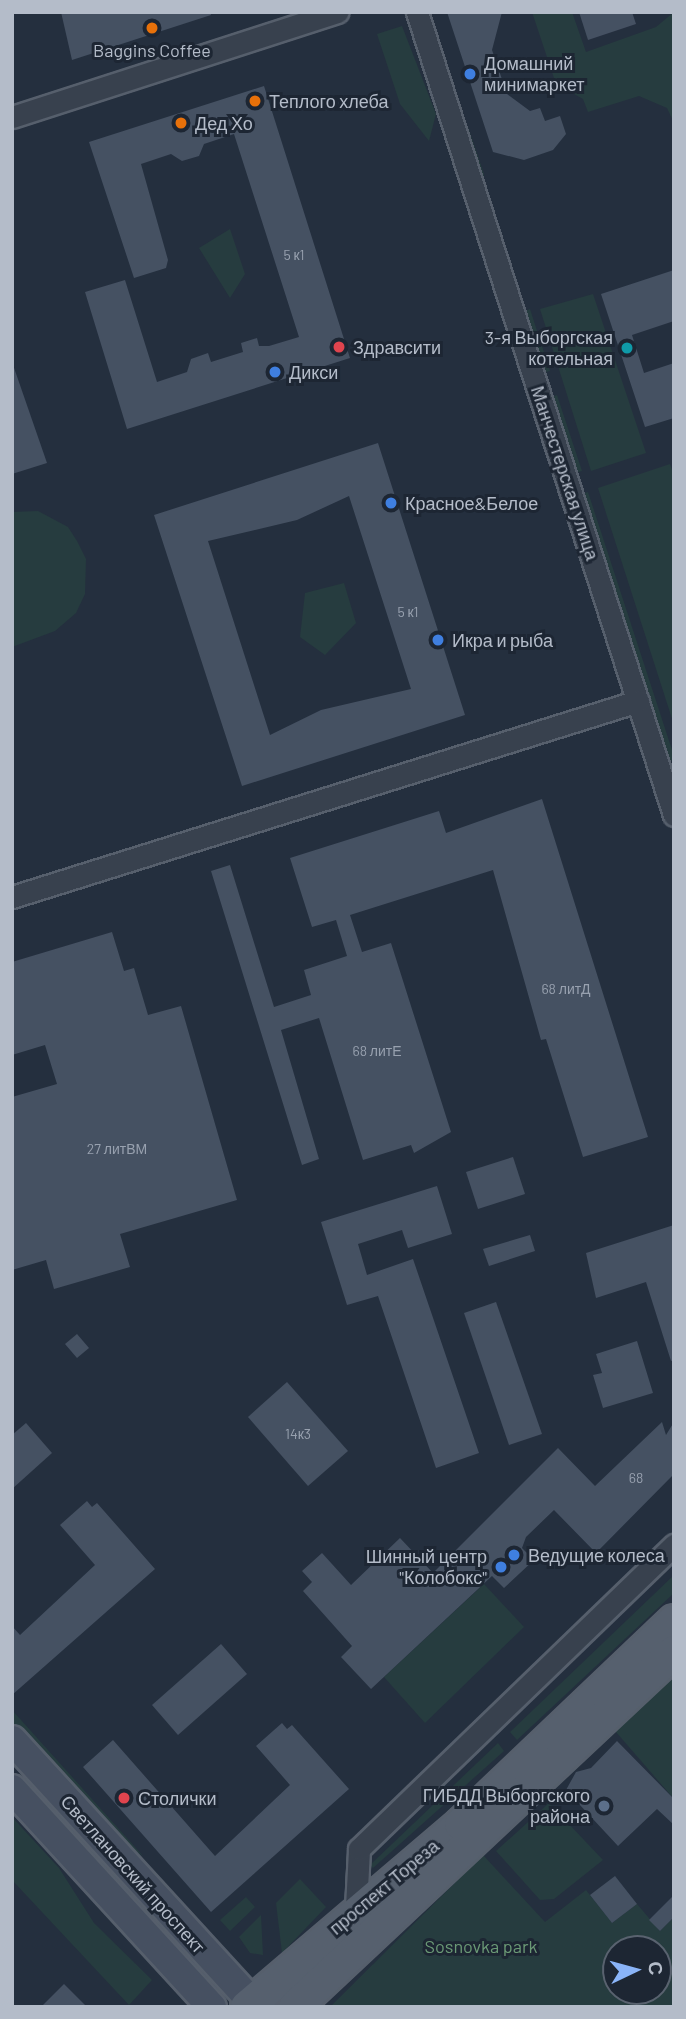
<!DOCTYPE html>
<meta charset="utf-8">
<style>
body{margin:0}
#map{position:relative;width:686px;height:2019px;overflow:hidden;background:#242f3e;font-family:Barlow,sans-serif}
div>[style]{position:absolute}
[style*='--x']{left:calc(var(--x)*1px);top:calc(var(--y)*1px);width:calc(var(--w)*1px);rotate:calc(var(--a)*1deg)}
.green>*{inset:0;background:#263c3f}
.building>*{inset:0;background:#455162}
.roads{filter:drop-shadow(2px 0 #565f6c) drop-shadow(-2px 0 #565f6c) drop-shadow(0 2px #565f6c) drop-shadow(0 -2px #565f6c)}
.minor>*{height:21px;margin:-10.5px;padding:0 10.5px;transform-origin:10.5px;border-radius:10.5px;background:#38414e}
.secondary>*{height:28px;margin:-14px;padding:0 14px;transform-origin:14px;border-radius:14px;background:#465061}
.primary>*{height:32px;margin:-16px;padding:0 16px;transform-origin:16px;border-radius:16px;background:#56606e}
.dots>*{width:19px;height:19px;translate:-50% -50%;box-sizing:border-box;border:4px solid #1d2633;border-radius:50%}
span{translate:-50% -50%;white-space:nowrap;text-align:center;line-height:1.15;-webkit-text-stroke:6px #1d2633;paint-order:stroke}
.number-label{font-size:14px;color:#98a1af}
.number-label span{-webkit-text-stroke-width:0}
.poi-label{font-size:18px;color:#b4bcc9}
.left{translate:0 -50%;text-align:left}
.right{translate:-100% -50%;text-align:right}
.street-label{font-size:18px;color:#b4bcc9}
.park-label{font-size:18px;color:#6b9a76}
.frame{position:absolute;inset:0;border:14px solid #b4bcc9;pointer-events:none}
.north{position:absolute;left:602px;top:1935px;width:70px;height:70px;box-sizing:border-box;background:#1d2633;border:2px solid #59626f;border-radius:50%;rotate:85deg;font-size:19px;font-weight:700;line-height:28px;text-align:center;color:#b4bcc9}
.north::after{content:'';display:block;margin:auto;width:24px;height:32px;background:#8ab4f8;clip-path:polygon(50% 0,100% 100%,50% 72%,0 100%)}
</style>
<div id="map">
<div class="green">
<div style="clip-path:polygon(532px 12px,572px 12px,586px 52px,656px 27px,674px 12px,674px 123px,667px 108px,639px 96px,588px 112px,583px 99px,556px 84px)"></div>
<div style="clip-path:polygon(402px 26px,436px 114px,429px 141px,400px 104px,377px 34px)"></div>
<div style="clip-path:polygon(468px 127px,484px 174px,483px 181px,464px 129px)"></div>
<div style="clip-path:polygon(230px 229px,245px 274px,230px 298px,199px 248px)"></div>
<div style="clip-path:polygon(593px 294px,646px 453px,591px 471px,540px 309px)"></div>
<div style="clip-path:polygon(530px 309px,550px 371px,543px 373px,523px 312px)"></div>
<div style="clip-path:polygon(557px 395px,582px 471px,575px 473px,550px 398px)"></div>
<div style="clip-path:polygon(670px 464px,674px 476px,674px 725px,598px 488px)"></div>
<div style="clip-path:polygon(588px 492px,674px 756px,669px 765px,582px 494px)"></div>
<div style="clip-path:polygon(38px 511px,68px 527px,77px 541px,86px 559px,85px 594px,76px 613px,55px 631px,12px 647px,12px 512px)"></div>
<div style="clip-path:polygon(344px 583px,356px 623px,325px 655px,300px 637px,305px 593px)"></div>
<div style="clip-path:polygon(674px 1575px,674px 1593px,517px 1740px,510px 1732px)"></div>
<div style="clip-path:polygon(484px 1584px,524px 1627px,425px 1723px,384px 1677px)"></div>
<div style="clip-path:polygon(674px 1668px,674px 1799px,616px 1732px,619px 1719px)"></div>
<div style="clip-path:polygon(12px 1710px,143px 1856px,112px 1834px,12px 1723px)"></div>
<div style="clip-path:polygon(498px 1743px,504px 1751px,373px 1868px,370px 1865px)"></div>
<div style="clip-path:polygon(549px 1803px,603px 1860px,554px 1899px,540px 1900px,496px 1851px)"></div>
<div style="clip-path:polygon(12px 1817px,59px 1868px,94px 1923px,152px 1980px,129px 2005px,12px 1880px)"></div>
<div style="clip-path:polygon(evenodd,483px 1855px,545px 1922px,586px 1890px,612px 1923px,637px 1904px,660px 1931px,674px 1917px,674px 2007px,330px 2007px,483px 1855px,616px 1949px,658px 1949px,658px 1991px,616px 1991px,616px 1949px)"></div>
<div style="clip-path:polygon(300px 1879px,326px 1907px,282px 1953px,276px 1903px)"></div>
<div style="clip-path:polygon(246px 1897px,255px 1907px,230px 1931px,220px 1920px)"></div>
<div style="clip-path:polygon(261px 1915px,263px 1955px,250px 1953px,239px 1937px)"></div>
</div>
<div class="building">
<div style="clip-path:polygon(61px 12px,210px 12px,211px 15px,72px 60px)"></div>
<div style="clip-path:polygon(447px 12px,502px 12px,492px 50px,507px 94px,530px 111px,540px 108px,545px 121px,560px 116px,566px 134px,553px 150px,524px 160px,493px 152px)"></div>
<div style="clip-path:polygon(579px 12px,632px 12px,636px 24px,588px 40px)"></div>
<div style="clip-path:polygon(264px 86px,350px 358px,127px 429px,85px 292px,125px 280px,157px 382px,187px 372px,191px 359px,208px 353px,211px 362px,243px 352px,241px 343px,257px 338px,259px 346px,269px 346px,299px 337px,234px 134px,204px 144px,199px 156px,182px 161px,171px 154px,141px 164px,168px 260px,166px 268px,134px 278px,89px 142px)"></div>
<div style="clip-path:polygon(674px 270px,674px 321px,632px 335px,644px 373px,674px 363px,674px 418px,645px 427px,601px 294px)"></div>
<div style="clip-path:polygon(12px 362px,47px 463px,12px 474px)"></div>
<div style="clip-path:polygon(evenodd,378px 443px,465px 715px,242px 786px,154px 515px,378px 443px,349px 496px,411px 689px,321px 710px,270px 735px,208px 541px,297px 520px,349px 496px)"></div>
<div style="clip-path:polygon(542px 799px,648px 1137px,583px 1157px,546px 1039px,541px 1040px,493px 870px,350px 915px,362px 952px,391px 943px,451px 1132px,414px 1153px,411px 1145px,363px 1160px,319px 1018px,281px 1030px,319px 1159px,302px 1165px,211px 871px,230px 865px,274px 1007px,311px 995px,304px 970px,347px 956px,336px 920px,312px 927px,290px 858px,439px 811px,446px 833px)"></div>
<div style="clip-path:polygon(112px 932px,124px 971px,134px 968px,148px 1015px,181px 1006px,237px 1200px,120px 1234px,130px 1267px,54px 1289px,46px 1260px,12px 1270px,12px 1097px,57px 1084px,45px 1045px,12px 1055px,12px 962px)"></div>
<div style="clip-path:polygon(513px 1157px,525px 1194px,478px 1209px,466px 1172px)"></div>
<div style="clip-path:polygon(437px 1186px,452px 1234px,408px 1248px,402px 1230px,358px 1244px,367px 1275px,413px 1259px,479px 1453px,436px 1468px,378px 1296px,347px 1305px,321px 1222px)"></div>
<div style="clip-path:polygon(674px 1225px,674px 1360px,671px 1361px,646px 1282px,596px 1298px,586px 1253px)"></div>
<div style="clip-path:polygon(530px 1235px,535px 1251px,489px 1266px,483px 1249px)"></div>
<div style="clip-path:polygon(496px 1302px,542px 1434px,509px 1445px,464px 1313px)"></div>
<div style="clip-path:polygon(77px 1334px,89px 1348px,77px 1358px,65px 1344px)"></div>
<div style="clip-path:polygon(637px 1341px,653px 1393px,603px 1408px,593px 1375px,602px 1373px,596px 1354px)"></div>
<div style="clip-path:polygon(287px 1382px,348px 1451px,308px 1486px,248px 1417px)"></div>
<div style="clip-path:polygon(662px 1422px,666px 1435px,674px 1422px,674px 1474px,596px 1553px,554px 1510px,526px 1537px,522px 1548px,534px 1560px,504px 1588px,492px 1576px,371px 1689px,341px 1657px,352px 1646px,303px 1591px,312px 1582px,302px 1571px,322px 1553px,351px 1585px,400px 1538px,433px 1573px,558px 1448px,595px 1486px)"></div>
<div style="clip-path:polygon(26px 1423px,52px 1453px,12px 1489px,12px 1435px)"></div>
<div style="clip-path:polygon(87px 1501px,92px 1507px,97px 1503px,155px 1569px,12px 1695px,12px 1626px,20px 1635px,95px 1565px,60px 1525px)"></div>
<div style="clip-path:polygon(221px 1644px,247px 1674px,178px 1735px,152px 1705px)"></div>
<div style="clip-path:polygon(282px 1723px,287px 1729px,292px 1725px,349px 1789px,211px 1912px,83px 1767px,113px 1740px,215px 1856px,290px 1785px,256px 1746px)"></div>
<div style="clip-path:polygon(617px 1741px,674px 1799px,674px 1825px,657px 1809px,618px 1846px,566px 1790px,576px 1772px,591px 1768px)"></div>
<div style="clip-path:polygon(615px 1876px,637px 1904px,612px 1923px,590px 1895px)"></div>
<div style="clip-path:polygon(674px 1895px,674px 1917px,660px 1931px,649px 1920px)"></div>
<div style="clip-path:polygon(64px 1984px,87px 2007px,41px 2007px)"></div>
</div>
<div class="roads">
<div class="minor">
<div style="--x:417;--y:12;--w:843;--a:72.25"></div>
<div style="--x:12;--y:117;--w:342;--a:-17.9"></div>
<div style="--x:12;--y:897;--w:656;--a:-17.39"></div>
<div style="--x:356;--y:1907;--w:58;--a:-87"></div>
<div style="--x:359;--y:1849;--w:438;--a:-44"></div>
</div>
<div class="secondary">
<div style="--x:12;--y:1740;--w:362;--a:47.5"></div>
<div style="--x:12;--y:1789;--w:296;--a:47.5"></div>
</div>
<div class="primary">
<div style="--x:247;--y:2007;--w:282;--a:-40.5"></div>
<div style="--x:461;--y:1824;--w:294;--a:-43.6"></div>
<div style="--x:295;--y:2007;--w:519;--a:-43.13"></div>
</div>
</div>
<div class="dots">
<div style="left:152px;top:28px;background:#e8710a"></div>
<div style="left:470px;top:74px;background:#3f7fe0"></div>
<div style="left:255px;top:101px;background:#e8710a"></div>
<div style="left:181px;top:123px;background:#e8710a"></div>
<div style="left:339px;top:347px;background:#e0444e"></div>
<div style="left:627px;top:348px;background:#0f9aa8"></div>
<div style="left:275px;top:372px;background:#3f7fe0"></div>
<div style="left:391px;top:503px;background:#3f7fe0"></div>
<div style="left:438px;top:640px;background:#3f7fe0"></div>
<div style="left:514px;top:1555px;background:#3f7fe0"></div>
<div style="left:501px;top:1567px;background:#3f7fe0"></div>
<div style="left:124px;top:1798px;background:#e0444e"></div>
<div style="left:604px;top:1806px;background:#5c6f8a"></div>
</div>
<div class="number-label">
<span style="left:294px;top:255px">5 к1</span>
<span style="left:408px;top:612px">5 к1</span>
<span style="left:566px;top:989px">68 литД</span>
<span style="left:377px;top:1051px">68 литЕ</span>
<span style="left:117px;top:1149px">27 литВМ</span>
<span style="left:298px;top:1434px">14к3</span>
<span style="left:636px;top:1478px">68</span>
</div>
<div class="poi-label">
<span style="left:152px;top:50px">Baggins Coffee</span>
<span class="left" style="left:484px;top:74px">Домашний<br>минимаркет</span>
<span class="left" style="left:269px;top:101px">Теплого хлеба</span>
<span class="left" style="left:195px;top:123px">Дед Хо</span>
<span class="right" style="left:613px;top:348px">3-я Выборгская<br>котельная</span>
<span class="left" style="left:353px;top:347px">Здравсити</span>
<span class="left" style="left:289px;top:372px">Дикси</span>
<span class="left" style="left:405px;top:503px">Красное&amp;Белое</span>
<span class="left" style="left:452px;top:640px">Икра и рыба</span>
<span class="left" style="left:528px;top:1555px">Ведущие колеса</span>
<span class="right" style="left:487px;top:1567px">Шинный центр<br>"Колобокс"</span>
<span class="right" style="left:590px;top:1806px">ГИБДД Выборгского<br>района</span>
<span class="left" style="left:138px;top:1798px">Столички</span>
</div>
<div class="street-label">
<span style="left:565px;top:473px;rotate:72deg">Манчестерская улица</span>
<span style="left:133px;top:1874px;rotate:48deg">Светлановский проспект</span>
<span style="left:384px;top:1887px;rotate:-40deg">проспект Тореза</span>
</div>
<div class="park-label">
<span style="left:481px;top:1946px">Sosnovka park</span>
</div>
<div class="frame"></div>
<div class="north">С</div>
</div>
